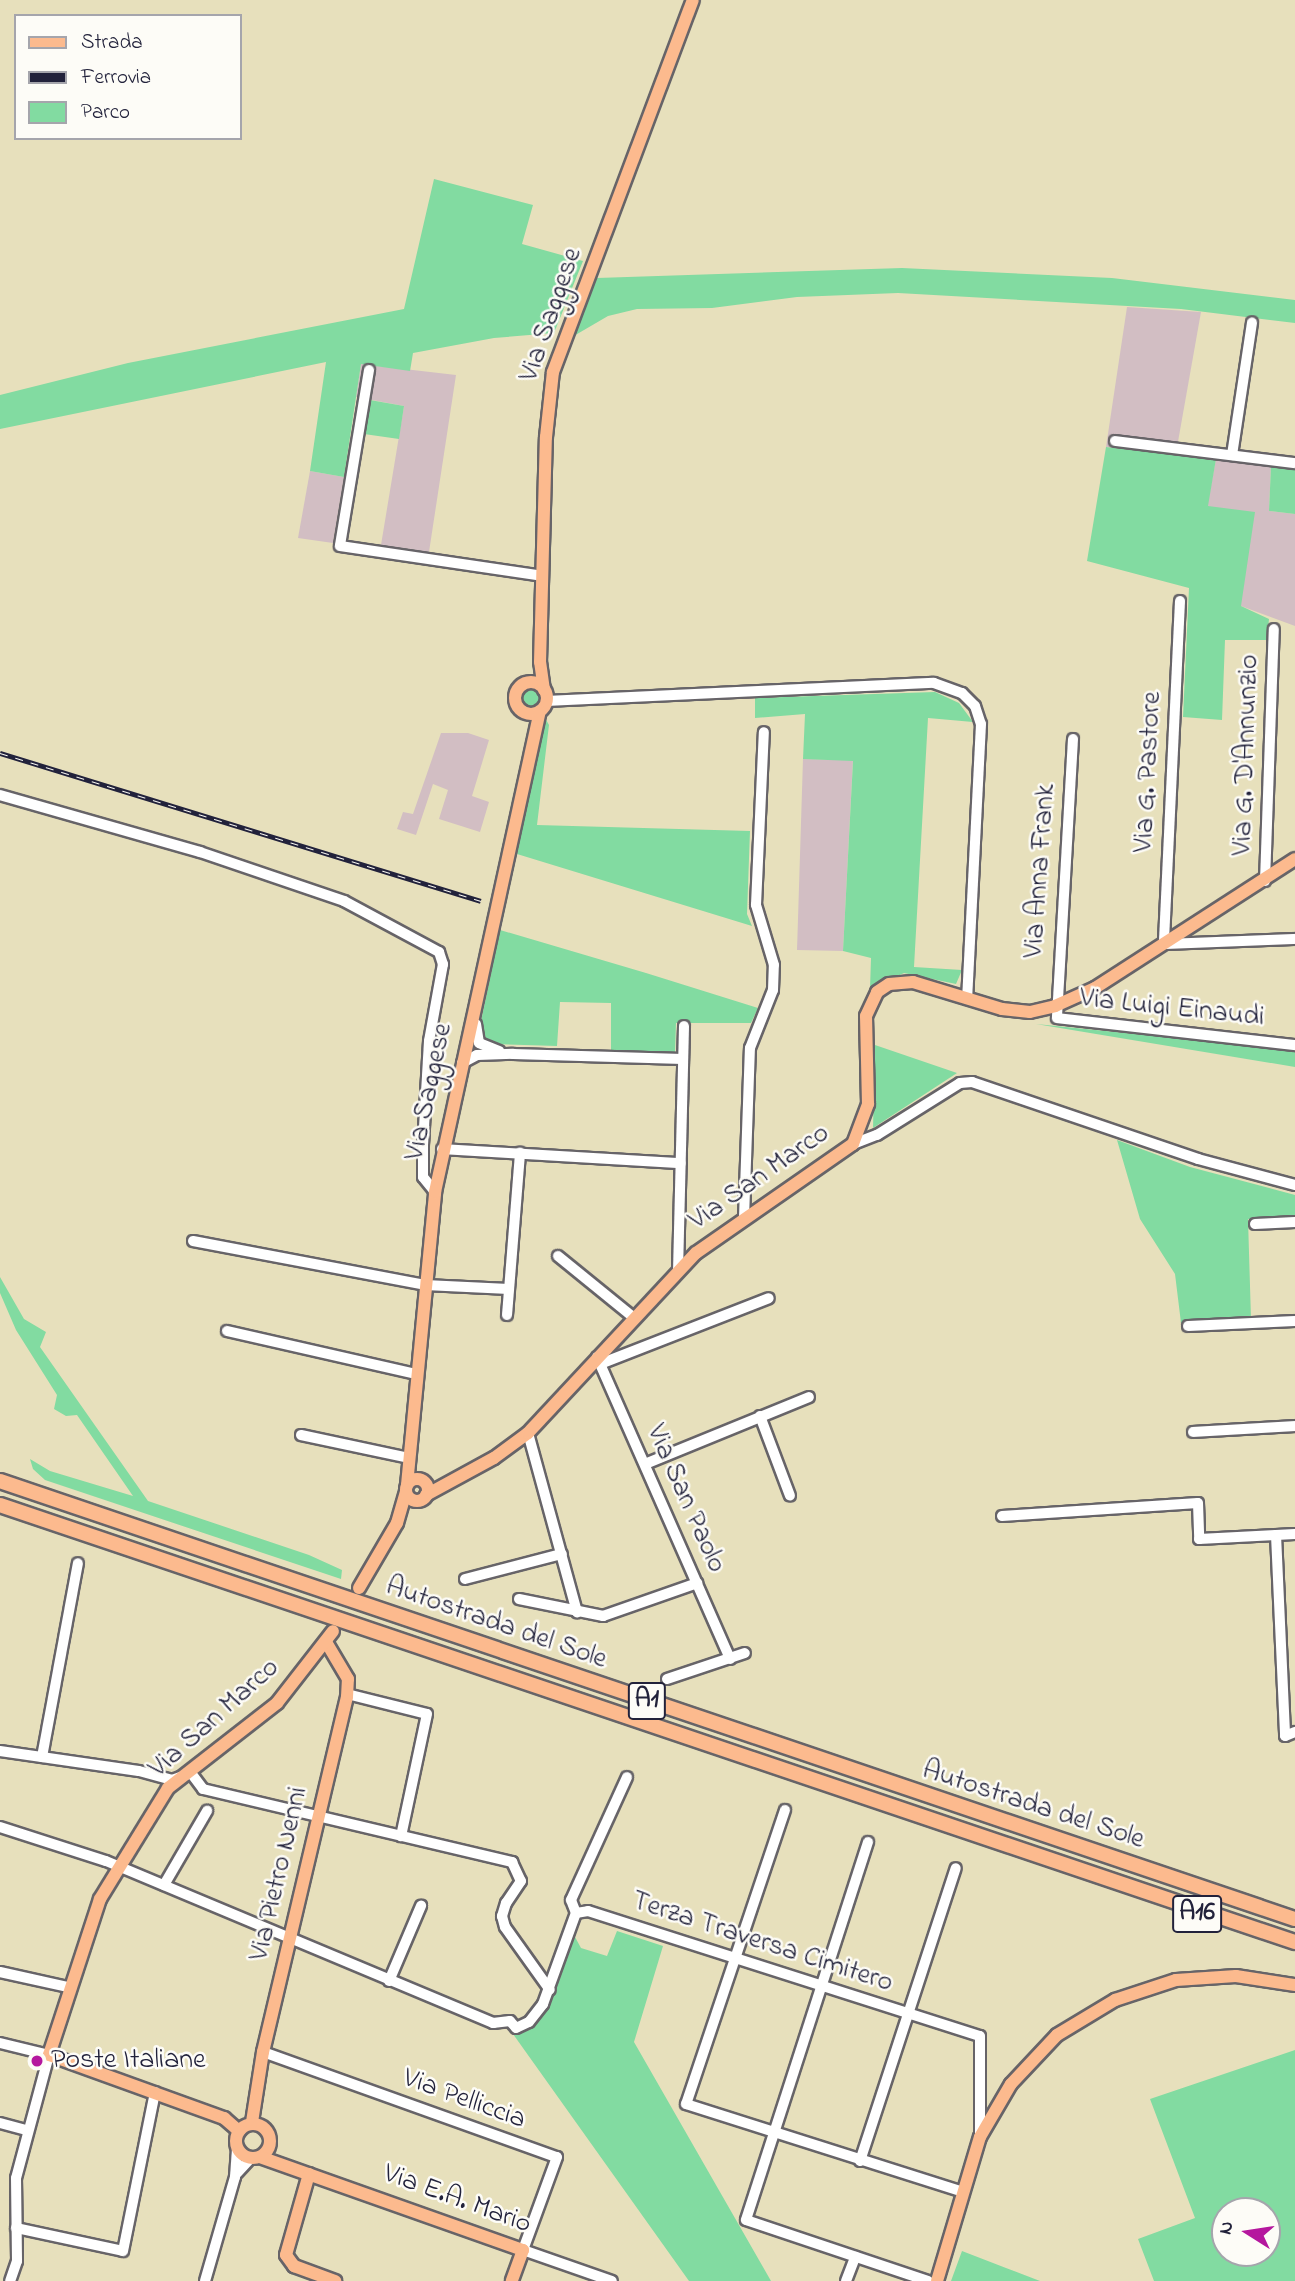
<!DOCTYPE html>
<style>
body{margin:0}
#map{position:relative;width:1295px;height:2281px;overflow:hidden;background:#e7e0bc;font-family:"Indie Flower",sans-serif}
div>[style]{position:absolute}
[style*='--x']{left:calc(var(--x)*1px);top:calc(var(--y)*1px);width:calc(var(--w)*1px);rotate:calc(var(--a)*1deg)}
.industrial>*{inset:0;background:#d2bec3}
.green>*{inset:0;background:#82dba1}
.round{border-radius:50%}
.roads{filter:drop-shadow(2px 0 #676468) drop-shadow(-2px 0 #676468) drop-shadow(0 2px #676468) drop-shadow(0 -2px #676468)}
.minor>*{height:10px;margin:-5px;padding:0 5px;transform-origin:5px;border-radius:5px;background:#fff}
.major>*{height:12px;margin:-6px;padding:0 6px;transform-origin:6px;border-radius:6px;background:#fcba8e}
.major>.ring{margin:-6px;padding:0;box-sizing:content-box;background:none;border:12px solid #fcba8e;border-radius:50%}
.highway>*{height:14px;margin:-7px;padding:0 7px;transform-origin:7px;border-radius:7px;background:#fcba8e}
.rail>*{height:5px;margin-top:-2.5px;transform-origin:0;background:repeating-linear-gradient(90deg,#fdfcf7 0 8px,#22223b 0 16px);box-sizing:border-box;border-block:2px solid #22223b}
.dots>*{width:19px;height:19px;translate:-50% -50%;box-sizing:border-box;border:4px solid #fdfcf7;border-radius:50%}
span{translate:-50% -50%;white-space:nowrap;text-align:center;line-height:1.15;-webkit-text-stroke:5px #fdfcf7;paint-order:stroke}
.shield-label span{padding:2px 5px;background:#fdfcf7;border:2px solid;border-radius:5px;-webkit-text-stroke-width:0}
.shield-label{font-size:26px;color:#22223b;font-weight:700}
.street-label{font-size:28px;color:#22223b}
.poi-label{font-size:28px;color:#22223b}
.left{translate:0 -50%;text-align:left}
.legend{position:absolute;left:14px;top:14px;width:228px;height:126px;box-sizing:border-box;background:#fdfcf7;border:2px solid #a5a5ac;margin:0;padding:9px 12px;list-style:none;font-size:21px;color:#22223b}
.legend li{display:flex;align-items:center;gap:14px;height:35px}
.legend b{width:35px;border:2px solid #a5a5ac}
.north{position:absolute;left:1211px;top:2197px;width:70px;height:70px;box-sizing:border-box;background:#fdfcf7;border:2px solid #a5a5ac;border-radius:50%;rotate:282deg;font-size:19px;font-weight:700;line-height:28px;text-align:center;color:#22223b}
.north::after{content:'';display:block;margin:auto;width:24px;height:32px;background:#b5179e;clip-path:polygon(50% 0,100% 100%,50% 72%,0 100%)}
</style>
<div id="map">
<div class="industrial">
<div style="clip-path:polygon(1127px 307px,1201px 312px,1176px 453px,1106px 447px)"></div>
<div style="clip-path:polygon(361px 364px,456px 375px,429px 552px,381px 545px,404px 406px,356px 397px)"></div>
<div style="clip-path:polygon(1216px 459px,1271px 466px,1269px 511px,1295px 514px,1295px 626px,1241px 606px,1207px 507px)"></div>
<div style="clip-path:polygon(310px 471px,344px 477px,333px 543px,298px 538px)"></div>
<div style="clip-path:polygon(441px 733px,468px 733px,489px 740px,472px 796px,489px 802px,480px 832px,439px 819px,448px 790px,433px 784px,416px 835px,397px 829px,403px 812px,413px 814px)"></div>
<div style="clip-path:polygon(803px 759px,853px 760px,843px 951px,797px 950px)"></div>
</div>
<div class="green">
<div style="clip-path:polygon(434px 179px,533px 205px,522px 244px,583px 261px,554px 333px,494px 338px,413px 353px,410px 371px,361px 364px,344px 477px,310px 471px,326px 362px,0 429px,0 395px,128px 363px,404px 309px)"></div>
<div style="clip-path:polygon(902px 268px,1112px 278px,1295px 300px,1295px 323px,1181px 309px,898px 293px,797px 297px,712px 308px,637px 309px,608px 316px,572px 337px,597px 278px)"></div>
<div style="clip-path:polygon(370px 400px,404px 406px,399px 439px,364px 434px)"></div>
<div style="clip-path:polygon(1106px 447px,1216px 459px,1208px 506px,1255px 512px,1241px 606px,1269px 619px,1267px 640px,1225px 640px,1222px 720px,1183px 717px,1189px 588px,1087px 561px)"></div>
<div style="clip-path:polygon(1271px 466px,1295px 468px,1295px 514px,1269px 511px)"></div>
<div class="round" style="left:523px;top:690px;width:16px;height:16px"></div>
<div style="clip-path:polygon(935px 692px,959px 703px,973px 722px,928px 718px,914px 967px,962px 970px,956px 984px,904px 973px,870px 989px,871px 958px,843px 951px,853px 761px,803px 759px,805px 714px,755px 718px,755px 698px)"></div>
<div style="clip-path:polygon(544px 716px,549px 725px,537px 825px,750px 831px,747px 914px,752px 926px,517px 854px)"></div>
<div style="clip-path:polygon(500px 930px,646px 973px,758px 1008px,751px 1023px,676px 1023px,675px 1053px,611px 1051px,611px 1003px,560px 1002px,557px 1046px,490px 1044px,482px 1038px,480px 1026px)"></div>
<div style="clip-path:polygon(1036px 1024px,1295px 1050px,1295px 1067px)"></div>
<div style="clip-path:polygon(875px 1045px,957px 1073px,873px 1128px)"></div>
<div style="clip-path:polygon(1117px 1140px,1190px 1167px,1295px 1195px,1295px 1216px,1248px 1219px,1251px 1319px,1181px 1323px,1175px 1274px,1140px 1219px)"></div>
<div style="clip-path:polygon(0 1277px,24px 1319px,46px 1332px,40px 1347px,148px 1501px,309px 1555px,342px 1570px,341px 1579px,45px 1480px,33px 1469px,30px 1459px,50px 1471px,133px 1496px,77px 1415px,66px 1416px,54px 1409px,57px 1395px,16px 1330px,0 1293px)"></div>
<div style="clip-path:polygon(617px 1931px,663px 1946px,634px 2042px,771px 2281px,689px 2281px,513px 2034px,545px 2008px,575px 1937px,581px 1948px,607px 1956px)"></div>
<div style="clip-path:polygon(evenodd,1295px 2050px,1295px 2281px,1154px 2281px,1138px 2239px,1195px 2218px,1150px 2099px,1295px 2050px,1225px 2211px,1267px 2211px,1267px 2253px,1225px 2253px,1225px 2211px)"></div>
<div style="clip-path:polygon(962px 2251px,1006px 2268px,1040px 2281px,951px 2281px)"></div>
</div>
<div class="roads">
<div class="minor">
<div style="--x:369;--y:370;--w:178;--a:99.4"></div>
<div style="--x:340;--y:546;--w:204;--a:8.4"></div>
<div style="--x:1115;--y:441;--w:181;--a:7"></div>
<div style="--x:1232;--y:455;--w:134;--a:-81.4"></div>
<div style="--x:1180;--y:601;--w:343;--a:92.7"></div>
<div style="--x:1164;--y:944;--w:131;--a:-2.2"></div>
<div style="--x:546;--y:701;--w:388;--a:-2.7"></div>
<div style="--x:934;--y:683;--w:30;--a:20"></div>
<div style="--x:962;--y:693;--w:18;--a:45"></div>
<div style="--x:975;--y:706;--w:19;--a:72"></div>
<div style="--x:981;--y:724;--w:274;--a:92.9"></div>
<div style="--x:1073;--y:739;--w:279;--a:93.3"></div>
<div style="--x:1057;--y:1018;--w:240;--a:6.5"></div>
<div style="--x:0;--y:795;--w:208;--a:15.9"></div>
<div style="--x:200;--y:852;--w:152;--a:18.8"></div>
<div style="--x:344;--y:901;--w:108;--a:28.2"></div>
<div style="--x:439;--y:952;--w:13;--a:72"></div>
<div style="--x:443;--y:964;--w:78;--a:100.3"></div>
<div style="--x:429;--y:1041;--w:104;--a:93.3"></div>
<div style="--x:423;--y:1145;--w:32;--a:90"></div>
<div style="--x:423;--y:1177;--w:19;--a:51"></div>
<div style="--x:1265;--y:881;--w:252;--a:-88"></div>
<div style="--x:476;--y:1024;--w:19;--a:81"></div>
<div style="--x:479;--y:1043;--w:22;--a:22"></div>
<div style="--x:462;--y:1063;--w:17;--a:-28"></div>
<div style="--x:477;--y:1055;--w:36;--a:-2"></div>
<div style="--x:513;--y:1054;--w:170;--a:1.7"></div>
<div style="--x:853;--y:1144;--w:26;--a:-21"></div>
<div style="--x:877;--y:1135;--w:98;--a:-32.1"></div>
<div style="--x:960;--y:1083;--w:12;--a:-5"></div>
<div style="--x:972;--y:1082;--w:239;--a:18.8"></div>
<div style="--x:1198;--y:1159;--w:100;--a:15"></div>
<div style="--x:442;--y:1149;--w:239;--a:3.4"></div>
<div style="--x:744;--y:1218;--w:170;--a:-88"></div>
<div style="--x:750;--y:1048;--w:62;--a:-68.4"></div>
<div style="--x:773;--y:990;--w:25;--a:-88"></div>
<div style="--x:774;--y:965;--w:63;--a:-106.7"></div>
<div style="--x:756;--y:905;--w:173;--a:-87.4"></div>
<div style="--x:1255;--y:1224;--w:40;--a:-2.9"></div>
<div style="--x:193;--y:1241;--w:236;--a:10.7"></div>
<div style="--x:425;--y:1285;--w:84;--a:2.7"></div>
<div style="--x:558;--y:1256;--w:97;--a:39.1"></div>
<div style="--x:678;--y:1272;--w:246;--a:-88.6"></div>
<div style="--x:507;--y:1315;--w:163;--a:-85.4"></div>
<div style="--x:1188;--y:1326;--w:107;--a:-2.7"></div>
<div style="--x:227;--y:1331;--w:195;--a:12.8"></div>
<div style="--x:597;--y:1357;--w:330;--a:66.2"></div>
<div style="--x:600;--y:1364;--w:181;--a:-21.3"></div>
<div style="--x:760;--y:1416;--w:85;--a:69.4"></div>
<div style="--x:1193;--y:1432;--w:102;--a:-3.4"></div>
<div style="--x:528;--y:1433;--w:186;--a:74.7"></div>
<div style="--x:301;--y:1435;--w:110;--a:12"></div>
<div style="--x:645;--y:1464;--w:177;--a:-22.2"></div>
<div style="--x:1002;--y:1516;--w:196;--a:-3.8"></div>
<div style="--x:1198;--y:1503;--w:36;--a:88"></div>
<div style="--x:1199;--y:1539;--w:96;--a:-3"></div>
<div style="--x:1276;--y:1535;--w:201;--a:87.4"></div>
<div style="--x:1285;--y:1736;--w:11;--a:-22"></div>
<div style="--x:465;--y:1579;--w:100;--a:-14.5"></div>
<div style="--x:519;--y:1599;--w:86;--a:11.4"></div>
<div style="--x:603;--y:1616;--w:100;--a:-19.3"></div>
<div style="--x:667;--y:1679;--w:82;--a:-18.4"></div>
<div style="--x:347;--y:1694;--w:82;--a:14"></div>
<div style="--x:427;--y:1714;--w:125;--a:102"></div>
<div style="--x:0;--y:1751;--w:140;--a:8.2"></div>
<div style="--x:139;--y:1771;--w:34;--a:15"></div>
<div style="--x:172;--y:1780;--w:20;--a:-20"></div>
<div style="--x:191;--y:1773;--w:20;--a:53"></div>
<div style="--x:203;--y:1789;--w:318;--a:13.3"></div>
<div style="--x:512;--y:1862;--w:21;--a:65"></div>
<div style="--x:521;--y:1881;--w:27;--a:124"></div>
<div style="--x:506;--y:1903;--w:14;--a:107"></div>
<div style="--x:502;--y:1916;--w:11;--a:75"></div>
<div style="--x:505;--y:1927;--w:77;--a:54.5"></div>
<div style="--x:42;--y:1757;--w:197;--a:-79.5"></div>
<div style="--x:785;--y:1810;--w:310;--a:108.6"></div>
<div style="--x:686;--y:2104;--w:291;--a:17.6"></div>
<div style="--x:0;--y:1827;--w:111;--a:17.8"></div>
<div style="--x:106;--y:1861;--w:420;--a:22.7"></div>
<div style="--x:493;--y:2023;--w:17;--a:-7"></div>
<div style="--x:510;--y:2021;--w:9;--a:49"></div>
<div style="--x:516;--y:2028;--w:14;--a:-25"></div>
<div style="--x:529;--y:2022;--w:23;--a:-52"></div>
<div style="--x:543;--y:2004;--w:97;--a:-70.1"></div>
<div style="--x:868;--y:1842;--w:397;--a:107.9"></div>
<div style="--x:746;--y:2220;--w:192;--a:18.5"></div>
<div style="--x:164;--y:1885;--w:86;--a:-59.8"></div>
<div style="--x:576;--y:1913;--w:12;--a:-9"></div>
<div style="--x:588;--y:1911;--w:411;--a:17.7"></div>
<div style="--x:980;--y:2036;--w:100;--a:90"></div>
<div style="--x:576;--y:1913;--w:14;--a:-111"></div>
<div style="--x:571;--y:1900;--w:135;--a:-65.5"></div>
<div style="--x:0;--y:1972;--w:70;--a:12.4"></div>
<div style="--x:389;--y:1981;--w:82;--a:-66.9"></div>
<div style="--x:0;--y:2043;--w:50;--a:13.8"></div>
<div style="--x:49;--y:2055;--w:127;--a:105"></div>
<div style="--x:16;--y:2178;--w:83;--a:89.3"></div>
<div style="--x:17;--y:2261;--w:21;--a:109"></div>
<div style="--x:263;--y:2052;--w:312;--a:19.7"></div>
<div style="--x:557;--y:2157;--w:99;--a:110.1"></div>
<div style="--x:523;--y:2250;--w:94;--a:19.2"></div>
<div style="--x:0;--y:2123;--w:27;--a:15"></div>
<div style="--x:860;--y:2161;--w:308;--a:-71.9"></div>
<div style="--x:237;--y:2173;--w:21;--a:-47"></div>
<div style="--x:16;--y:2228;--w:109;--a:12.1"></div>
<div style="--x:123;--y:2251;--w:162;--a:-78.6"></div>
<div style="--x:205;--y:2281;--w:108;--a:-73.9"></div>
<div style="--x:235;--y:2177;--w:30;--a:-86"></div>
<div style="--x:846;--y:2281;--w:26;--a:-69"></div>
</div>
<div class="major">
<div class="ring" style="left:515px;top:682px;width:20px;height:20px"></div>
<div style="--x:544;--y:690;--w:28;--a:-98"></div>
<div style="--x:540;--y:662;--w:225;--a:-88.5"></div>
<div style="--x:546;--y:437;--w:65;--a:-83.9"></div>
<div style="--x:553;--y:372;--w:397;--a:-69.4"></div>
<div class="ring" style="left:406px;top:1479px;width:10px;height:10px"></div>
<div style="--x:407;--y:1485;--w:294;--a:-84.5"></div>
<div style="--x:435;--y:1192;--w:492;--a:-77.7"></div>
<div style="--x:426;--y:1495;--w:77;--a:-28.6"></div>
<div style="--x:494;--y:1458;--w:42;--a:-36.3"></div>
<div style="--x:528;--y:1433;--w:246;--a:-47"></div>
<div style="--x:696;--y:1253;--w:191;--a:-34.8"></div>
<div style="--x:853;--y:1144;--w:43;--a:-69.4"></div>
<div style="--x:868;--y:1104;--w:88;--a:-91.3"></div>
<div style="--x:866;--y:1016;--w:26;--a:-65"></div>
<div style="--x:877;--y:992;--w:14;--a:-34"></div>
<div style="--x:889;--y:984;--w:24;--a:-5"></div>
<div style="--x:913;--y:982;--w:93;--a:16.9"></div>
<div style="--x:1002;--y:1009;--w:28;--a:6"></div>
<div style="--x:1030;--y:1012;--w:26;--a:-13"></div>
<div style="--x:1055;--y:1006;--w:44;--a:-24.2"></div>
<div style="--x:1095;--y:988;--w:238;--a:-32.8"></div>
<div style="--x:359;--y:1588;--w:75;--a:-59.7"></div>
<div style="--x:397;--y:1523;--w:32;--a:-74"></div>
<div style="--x:252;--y:2122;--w:71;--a:-81.1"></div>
<div style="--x:263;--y:2052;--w:365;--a:-76.7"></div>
<div style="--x:347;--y:1697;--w:18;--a:-87"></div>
<div style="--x:348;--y:1679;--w:43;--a:-120.7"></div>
<div class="ring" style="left:236px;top:2124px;width:22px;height:22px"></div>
<div style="--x:239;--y:2131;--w:20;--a:-139"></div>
<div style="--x:224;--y:2118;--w:186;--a:-160.2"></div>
<div style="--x:49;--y:2055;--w:164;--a:-71.9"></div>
<div style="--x:100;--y:1899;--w:130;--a:-58.5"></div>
<div style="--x:168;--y:1788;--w:138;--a:-37.9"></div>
<div style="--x:277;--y:1703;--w:91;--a:-52.1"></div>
<div style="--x:260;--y:2157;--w:279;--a:19.5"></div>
<div style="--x:523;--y:2250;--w:33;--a:110"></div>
<div style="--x:309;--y:2174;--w:84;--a:105.9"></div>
<div style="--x:286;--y:2255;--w:14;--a:54"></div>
<div style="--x:294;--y:2266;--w:44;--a:20.1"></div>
<div style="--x:937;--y:2281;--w:150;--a:-73.4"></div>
<div style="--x:980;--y:2137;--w:61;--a:-59.7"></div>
<div style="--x:1011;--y:2084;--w:67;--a:-46.8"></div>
<div style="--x:1057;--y:2035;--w:68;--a:-31.1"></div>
<div style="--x:1115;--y:2000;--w:64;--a:-18.2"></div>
<div style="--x:1176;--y:1980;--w:60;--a:-3.8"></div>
<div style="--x:1236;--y:1976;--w:60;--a:8.7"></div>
</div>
<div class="highway">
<div style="--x:0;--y:1481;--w:1367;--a:18.69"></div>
<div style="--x:0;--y:1505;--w:1367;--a:18.65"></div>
</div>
</div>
<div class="rail">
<div style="--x:0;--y:753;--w:503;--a:17.1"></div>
</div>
<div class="dots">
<div style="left:37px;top:2061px;background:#b5179e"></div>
</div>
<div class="shield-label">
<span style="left:647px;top:1701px">A1</span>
<span style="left:1197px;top:1914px">A16</span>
</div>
<div class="street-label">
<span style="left:552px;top:315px;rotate:-71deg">Via Saggese</span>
<span style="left:1247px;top:755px;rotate:-88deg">Via G. D'Annunzio</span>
<span style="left:1149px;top:772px;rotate:-87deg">Via G. Pastore</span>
<span style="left:1041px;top:871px;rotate:-86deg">Via Anna Frank</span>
<span style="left:1172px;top:1009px;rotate:6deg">Via Luigi Einaudi</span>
<span style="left:430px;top:1092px;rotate:-78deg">Via Saggese</span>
<span style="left:760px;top:1178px;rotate:-35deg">Via San Marco</span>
<span style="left:685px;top:1499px;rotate:66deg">Via San Paolo</span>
<span style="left:496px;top:1624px;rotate:19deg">Autostrada del Sole</span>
<span style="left:215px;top:1719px;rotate:-42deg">Via San Marco</span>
<span style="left:1033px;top:1806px;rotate:18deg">Autostrada del Sole</span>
<span style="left:280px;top:1874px;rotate:-77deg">Via Pietro Nenni</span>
<span style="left:762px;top:1943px;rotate:18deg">Terza Traversa Cimitero</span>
<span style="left:464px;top:2100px;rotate:20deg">Via Pelliccia</span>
<span style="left:457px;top:2200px;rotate:20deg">Via E.A. Mario</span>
</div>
<div class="poi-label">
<span class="left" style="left:51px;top:2061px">Poste Italiane</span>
</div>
<ul class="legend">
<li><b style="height:9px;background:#fcba8e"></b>Strada</li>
<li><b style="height:9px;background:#22223b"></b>Ferrovia</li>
<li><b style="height:19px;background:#82dba1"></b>Parco</li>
</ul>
<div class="north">N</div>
</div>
